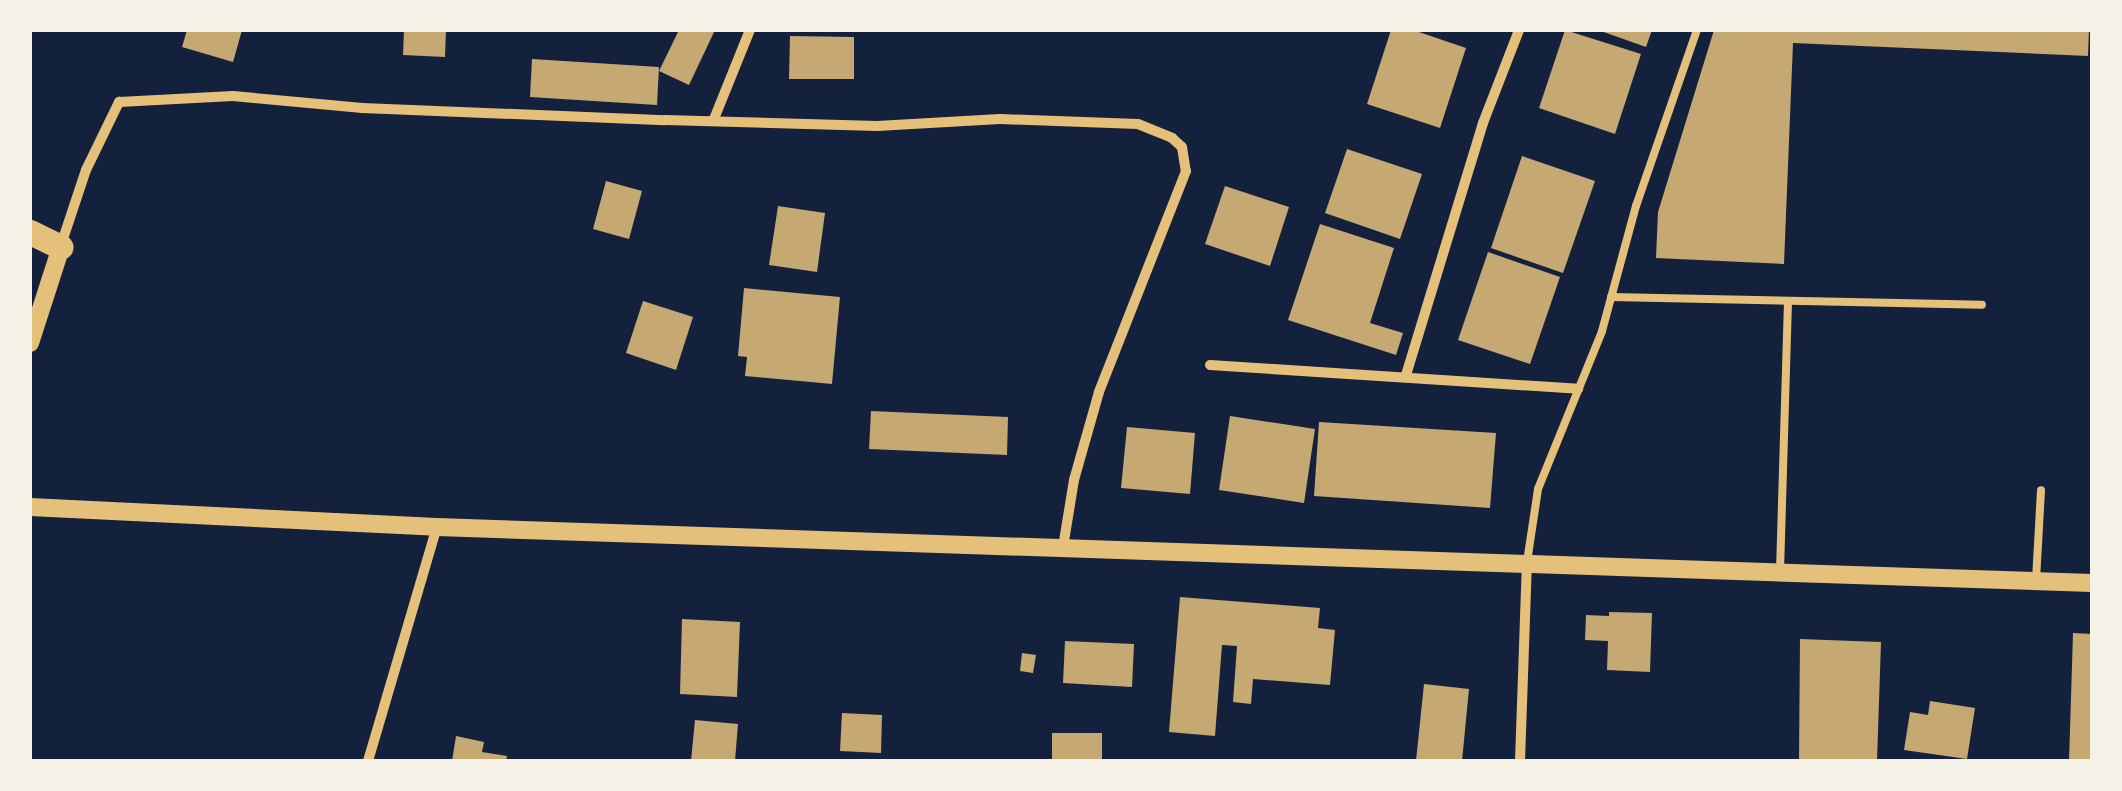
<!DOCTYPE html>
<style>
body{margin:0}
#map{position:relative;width:2122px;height:791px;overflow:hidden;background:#14213d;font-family:Jost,sans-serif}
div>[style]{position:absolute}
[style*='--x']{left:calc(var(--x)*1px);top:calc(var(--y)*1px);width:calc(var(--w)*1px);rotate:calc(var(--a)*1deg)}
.building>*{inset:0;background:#c6a872}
.service>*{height:8px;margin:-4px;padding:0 4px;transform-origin:4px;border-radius:4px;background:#e5c07b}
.minor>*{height:10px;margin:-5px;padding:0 5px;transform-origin:5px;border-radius:5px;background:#e5c07b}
.tertiary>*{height:18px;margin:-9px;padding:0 9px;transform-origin:9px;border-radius:9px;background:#e5c07b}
.primary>*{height:25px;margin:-12.5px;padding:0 12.5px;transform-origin:12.5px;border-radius:12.5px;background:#e5c07b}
span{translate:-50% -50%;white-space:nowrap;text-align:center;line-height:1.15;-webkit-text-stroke:8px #f6f1e7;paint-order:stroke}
.frame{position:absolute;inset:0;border:32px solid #f6f1e7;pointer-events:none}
</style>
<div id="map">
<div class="building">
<div style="clip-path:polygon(187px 30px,242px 30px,233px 62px,182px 47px)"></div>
<div style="clip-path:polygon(404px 30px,446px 30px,445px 57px,403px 55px)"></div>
<div style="clip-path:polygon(679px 30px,715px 30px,689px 85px,659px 71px)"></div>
<div style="clip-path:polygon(1391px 30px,1413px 30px,1466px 48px,1440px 128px,1367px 104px)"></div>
<div style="clip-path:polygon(1565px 30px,1641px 54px,1615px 134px,1539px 108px)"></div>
<div style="clip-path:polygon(1598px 30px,1652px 30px,1646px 47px)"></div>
<div style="clip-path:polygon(1714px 30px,2089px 30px,2088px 56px,1793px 43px,1784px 264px,1656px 258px,1658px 212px)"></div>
<div style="clip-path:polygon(790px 36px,854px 37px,854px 79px,789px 79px)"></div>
<div style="clip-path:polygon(532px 59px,659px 67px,657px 105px,530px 97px)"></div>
<div style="clip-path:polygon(1347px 149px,1422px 174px,1400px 239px,1325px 213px)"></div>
<div style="clip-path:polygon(1522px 156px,1595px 181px,1563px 273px,1491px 248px)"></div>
<div style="clip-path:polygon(606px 181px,642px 191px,629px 239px,593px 229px)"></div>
<div style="clip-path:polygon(1225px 186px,1289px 207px,1270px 266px,1205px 244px)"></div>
<div style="clip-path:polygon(778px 206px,825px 213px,817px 272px,769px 265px)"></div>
<div style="clip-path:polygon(1320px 224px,1394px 248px,1370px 323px,1403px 333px,1396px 355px,1288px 320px)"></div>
<div style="clip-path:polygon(1488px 252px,1560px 277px,1530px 364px,1458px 340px)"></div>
<div style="clip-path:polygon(744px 288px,840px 297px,832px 384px,745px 376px,747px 357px,738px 356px)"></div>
<div style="clip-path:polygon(643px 301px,693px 317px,676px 370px,626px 353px)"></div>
<div style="clip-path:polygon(871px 411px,1008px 417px,1007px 455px,869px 449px)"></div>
<div style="clip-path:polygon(1230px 416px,1315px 429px,1304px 503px,1219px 490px)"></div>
<div style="clip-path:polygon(1319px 422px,1496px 433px,1490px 508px,1314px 496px)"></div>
<div style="clip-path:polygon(1127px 427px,1195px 433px,1190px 494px,1121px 488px)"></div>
<div style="clip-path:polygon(1180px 597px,1320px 608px,1318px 628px,1335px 630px,1330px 685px,1253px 679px,1251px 704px,1233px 702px,1237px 646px,1222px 645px,1215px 736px,1169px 732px)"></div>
<div style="clip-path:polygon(1609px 612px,1652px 613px,1650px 672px,1607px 670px,1608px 641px,1585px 640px,1586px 615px,1609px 616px)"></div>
<div style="clip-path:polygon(682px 619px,740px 622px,737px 697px,680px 694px)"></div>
<div style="clip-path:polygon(2073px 633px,2092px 634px,2092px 761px,2069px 761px)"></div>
<div style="clip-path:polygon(1800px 639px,1881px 642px,1877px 761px,1799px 761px)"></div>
<div style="clip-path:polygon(1065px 641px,1134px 644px,1132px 687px,1063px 683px)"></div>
<div style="clip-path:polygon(1022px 653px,1036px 655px,1033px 673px,1020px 671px)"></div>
<div style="clip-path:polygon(1424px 684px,1469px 689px,1462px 761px,1416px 761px)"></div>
<div style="clip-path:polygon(1930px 701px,1975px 708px,1967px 759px,1904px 750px,1910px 712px,1928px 715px)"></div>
<div style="clip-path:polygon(842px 713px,882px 715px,881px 753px,840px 751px)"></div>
<div style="clip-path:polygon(695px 720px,738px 724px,735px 761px,691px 761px)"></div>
<div style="clip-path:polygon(1052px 733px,1102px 733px,1102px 761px,1052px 761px)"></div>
<div style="clip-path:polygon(456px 736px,484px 742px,482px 752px,507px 756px,506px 761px,452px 761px)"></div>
</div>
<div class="service">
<div style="--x:1611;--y:297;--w:371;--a:1.2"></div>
<div style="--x:1527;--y:562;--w:74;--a:-81.4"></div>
<div style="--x:1538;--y:489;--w:170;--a:-67.9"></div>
<div style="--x:1602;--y:331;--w:130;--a:-74.8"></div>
<div style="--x:1636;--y:206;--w:186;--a:-70.9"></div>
<div style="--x:1780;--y:571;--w:270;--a:-88.3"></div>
<div style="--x:2036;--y:580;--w:90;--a:-86.8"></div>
</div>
<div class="minor">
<div style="--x:714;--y:119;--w:96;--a:-68"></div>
<div style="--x:61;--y:245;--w:79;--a:-71.6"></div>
<div style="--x:86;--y:170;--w:76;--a:-64.1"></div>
<div style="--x:119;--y:102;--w:114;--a:-3"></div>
<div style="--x:233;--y:96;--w:130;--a:5.3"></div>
<div style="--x:362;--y:108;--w:303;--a:2.3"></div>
<div style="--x:665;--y:120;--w:212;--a:1.6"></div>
<div style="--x:877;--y:126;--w:123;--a:-3.3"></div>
<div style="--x:1000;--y:119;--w:138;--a:2.1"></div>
<div style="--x:1138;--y:124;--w:37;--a:22"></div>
<div style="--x:1172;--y:138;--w:13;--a:42"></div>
<div style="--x:1182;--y:147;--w:24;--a:81"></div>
<div style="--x:1186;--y:171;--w:238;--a:111.5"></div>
<div style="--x:1099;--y:392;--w:91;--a:105.9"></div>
<div style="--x:1074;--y:480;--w:68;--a:99.3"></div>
<div style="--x:1210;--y:365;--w:369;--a:3.7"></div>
<div style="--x:1406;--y:375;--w:264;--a:-73"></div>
<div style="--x:1483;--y:123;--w:100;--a:-68.8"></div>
<div style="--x:368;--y:761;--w:244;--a:-73.6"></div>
<div style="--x:1520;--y:761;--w:197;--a:-88"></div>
</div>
<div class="tertiary">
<div style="--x:30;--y:343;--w:101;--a:-72.1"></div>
<div style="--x:30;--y:507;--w:407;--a:2.8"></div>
<div style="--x:437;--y:527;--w:1656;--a:1.94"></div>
</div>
<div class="primary">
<div style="--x:30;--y:232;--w:34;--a:26"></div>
</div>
<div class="frame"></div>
</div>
